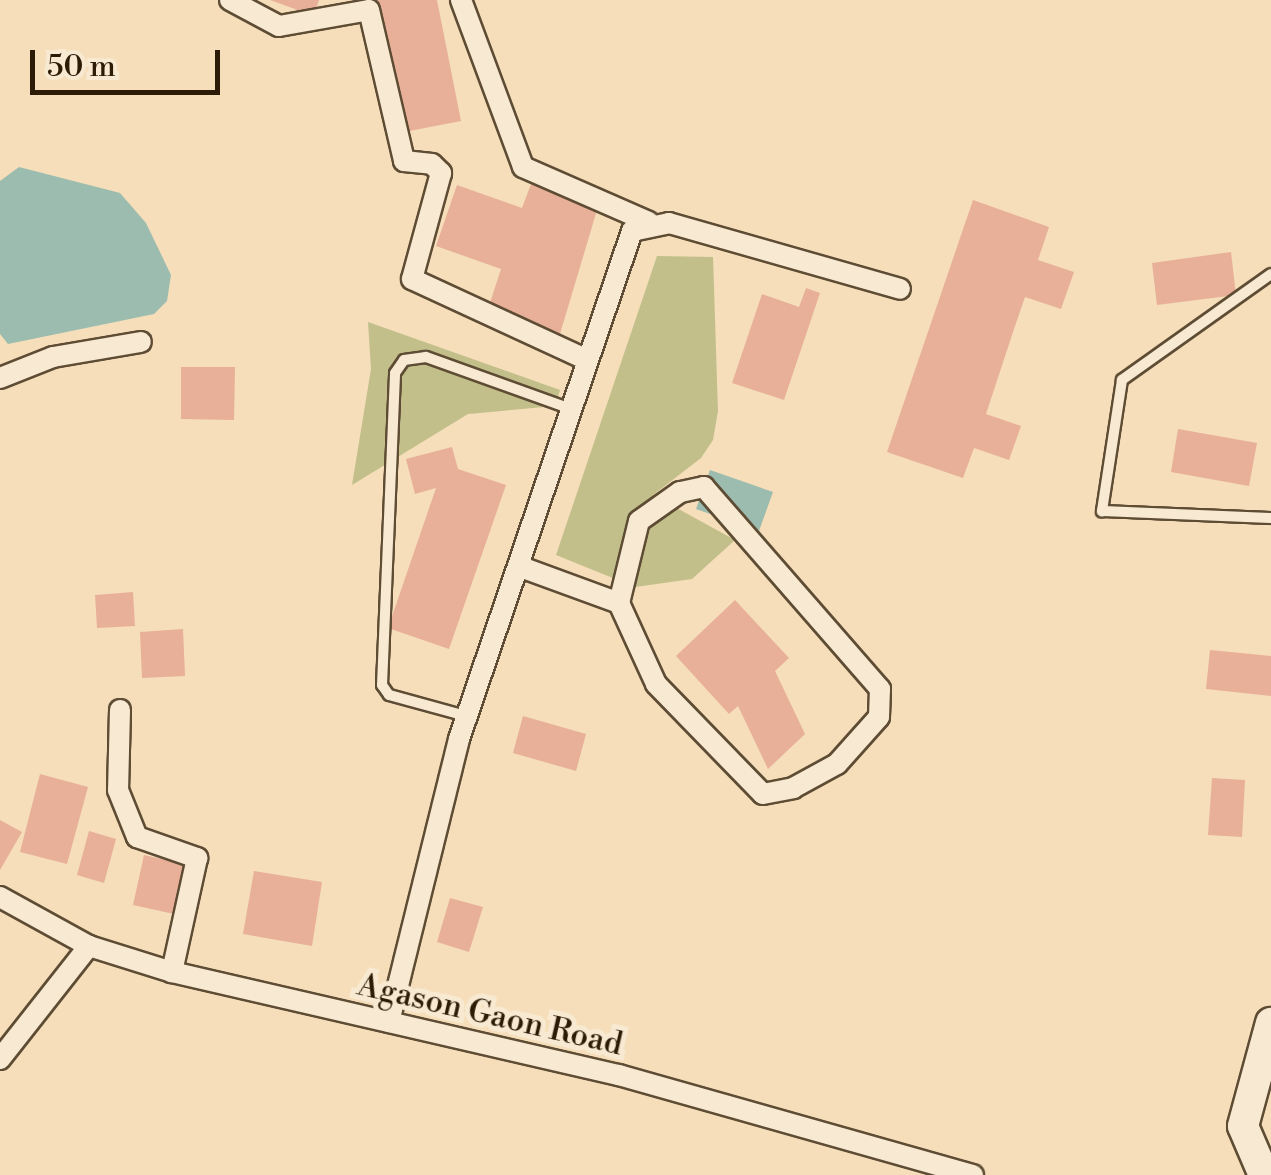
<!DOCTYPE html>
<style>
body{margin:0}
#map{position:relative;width:1271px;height:1175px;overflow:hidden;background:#f5deb9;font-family:"Libre Bodoni",serif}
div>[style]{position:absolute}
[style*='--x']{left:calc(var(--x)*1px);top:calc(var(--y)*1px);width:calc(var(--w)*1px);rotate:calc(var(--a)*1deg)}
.green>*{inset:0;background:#c2bf8b}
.water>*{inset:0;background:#9cbcaf}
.building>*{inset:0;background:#e8b098}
.roads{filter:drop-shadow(2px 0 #5e4c34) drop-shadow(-2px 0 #5e4c34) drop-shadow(0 2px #5e4c34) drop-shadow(0 -2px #5e4c34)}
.lane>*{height:10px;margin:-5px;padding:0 5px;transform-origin:5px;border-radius:5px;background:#f8ead2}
.street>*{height:20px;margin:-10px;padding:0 10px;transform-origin:10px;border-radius:10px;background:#f8ead2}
.secondary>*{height:30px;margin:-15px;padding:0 15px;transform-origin:15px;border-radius:15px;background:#f8ead2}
span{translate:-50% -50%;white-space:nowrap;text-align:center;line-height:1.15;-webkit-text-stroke:10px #f8ead2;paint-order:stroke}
.street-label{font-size:32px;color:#2c1c07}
.scale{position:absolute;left:30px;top:50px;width:190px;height:45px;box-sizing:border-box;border:5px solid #2c1c07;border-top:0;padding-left:12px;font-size:30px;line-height:35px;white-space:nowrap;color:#2c1c07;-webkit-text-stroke:8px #f8ead2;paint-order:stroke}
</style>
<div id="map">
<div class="green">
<div style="clip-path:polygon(657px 256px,713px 257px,718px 411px,713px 440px,701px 458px,653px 495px,735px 540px,692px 579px,635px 587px,556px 555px)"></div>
<div style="clip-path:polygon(368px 322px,560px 390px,555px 406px,468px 414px,352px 485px,371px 369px)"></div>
</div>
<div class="water">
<div style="clip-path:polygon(19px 167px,120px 193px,146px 223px,171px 275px,167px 301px,154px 314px,8px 344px,0 334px,0 181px)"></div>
<div style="clip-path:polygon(710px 470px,773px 492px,759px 531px,696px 509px)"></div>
</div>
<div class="building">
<div style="clip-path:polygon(270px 0,319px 0,314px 16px)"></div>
<div style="clip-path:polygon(373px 0,437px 0,461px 121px,399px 133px)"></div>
<div style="clip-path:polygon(531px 184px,597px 210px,560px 334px,488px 309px,501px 269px,436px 246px,457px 185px,522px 208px)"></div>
<div style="clip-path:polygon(973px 200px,1049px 227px,1038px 260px,1074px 272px,1061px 309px,1025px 297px,1014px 329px,986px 414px,1021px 426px,1009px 460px,974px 448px,963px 478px,887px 452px)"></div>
<div style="clip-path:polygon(1231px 252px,1236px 295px,1157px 305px,1152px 263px)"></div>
<div style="clip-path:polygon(806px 288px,820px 293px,784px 400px,732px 383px,762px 294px,799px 307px)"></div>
<div style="clip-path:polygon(181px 367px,235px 367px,234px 420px,181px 419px)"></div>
<div style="clip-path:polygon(1178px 429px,1257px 443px,1249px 486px,1171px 472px)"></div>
<div style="clip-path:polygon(452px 447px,458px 469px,506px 485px,449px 649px,388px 628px,436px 488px,415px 494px,406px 459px)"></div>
<div style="clip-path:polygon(133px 592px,135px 626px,97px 628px,95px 595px)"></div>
<div style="clip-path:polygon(735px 600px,789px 658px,775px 671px,805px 734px,768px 769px,738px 706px,729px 714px,676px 656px)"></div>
<div style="clip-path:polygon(183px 629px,185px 676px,142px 678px,140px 632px)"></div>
<div style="clip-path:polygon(1210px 650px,1271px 656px,1271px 696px,1206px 689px)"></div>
<div style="clip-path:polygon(523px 716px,586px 734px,576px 771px,513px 753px)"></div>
<div style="clip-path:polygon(40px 774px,88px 787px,67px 864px,20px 852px)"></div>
<div style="clip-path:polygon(1212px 778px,1245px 780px,1242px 837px,1208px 835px)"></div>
<div style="clip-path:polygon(0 820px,22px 832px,0 870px)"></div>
<div style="clip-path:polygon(89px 831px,116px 839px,104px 883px,77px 875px)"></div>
<div style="clip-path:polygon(144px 855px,184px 864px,174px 914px,133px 905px)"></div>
<div style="clip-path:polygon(254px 871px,322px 882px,312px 946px,243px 934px)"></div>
<div style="clip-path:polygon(450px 898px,483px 907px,469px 952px,437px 942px)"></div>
</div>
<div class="roads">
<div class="lane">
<div style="--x:1271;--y:274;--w:183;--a:144.6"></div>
<div style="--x:1122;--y:380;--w:133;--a:98.7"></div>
<div style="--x:1102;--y:511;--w:169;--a:2.4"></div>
<div style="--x:466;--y:716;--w:80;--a:-164.7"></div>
<div style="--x:389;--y:695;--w:12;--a:-125"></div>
<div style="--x:382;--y:685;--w:312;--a:-87.6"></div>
<div style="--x:395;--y:373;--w:16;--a:-55"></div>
<div style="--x:404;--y:360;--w:22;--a:-8"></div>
<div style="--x:426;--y:357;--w:154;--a:19.7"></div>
</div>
<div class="street">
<div style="--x:230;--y:0;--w:55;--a:28"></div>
<div style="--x:279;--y:26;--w:91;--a:-10.1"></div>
<div style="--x:369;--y:10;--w:155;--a:76.9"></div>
<div style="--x:404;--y:161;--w:28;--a:6"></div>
<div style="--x:432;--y:164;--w:13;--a:45"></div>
<div style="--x:441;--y:173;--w:110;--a:105.3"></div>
<div style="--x:412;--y:279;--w:193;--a:24.8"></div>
<div style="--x:461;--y:0;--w:178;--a:69.6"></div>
<div style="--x:523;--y:167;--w:137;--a:23.6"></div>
<div style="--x:0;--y:378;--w:57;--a:-21.6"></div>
<div style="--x:53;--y:357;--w:89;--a:-9.7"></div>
<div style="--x:518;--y:566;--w:108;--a:20.1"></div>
<div style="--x:619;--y:603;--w:89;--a:65.4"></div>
<div style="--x:656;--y:684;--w:153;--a:45.8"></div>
<div style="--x:763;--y:794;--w:31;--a:-11"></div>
<div style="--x:793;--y:788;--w:50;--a:-28.6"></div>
<div style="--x:837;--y:764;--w:63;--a:-48.2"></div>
<div style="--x:879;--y:717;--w:28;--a:-88"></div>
<div style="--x:880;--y:689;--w:268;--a:-131.1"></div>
<div style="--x:704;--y:487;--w:25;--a:168"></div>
<div style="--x:680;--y:492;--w:50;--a:144.7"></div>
<div style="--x:639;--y:521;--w:84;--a:103.7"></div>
<div style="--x:120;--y:710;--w:80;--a:91.4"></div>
<div style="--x:118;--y:790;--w:51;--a:68"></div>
<div style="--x:137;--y:837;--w:64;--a:19.3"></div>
<div style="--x:197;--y:858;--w:117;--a:102.4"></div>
<div style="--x:0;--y:897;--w:102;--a:28.8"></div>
<div style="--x:89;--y:946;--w:87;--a:17.4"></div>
<div style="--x:172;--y:972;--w:459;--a:13"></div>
<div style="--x:619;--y:1075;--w:368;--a:15.8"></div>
<div style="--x:389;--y:1022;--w:292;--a:-76.1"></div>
<div style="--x:459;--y:739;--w:537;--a:-71.19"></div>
<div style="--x:632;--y:231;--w:38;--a:-12"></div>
<div style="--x:669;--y:223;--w:240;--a:15.9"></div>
<div style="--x:0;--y:1059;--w:144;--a:-51.8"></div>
</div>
<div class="secondary">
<div style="--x:1264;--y:1175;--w:53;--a:-113.2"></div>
<div style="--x:1243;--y:1126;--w:107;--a:-74.8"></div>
</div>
</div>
<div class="street-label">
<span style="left:490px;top:1015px;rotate:13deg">Agason Gaon Road</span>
</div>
<div class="scale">50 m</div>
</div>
